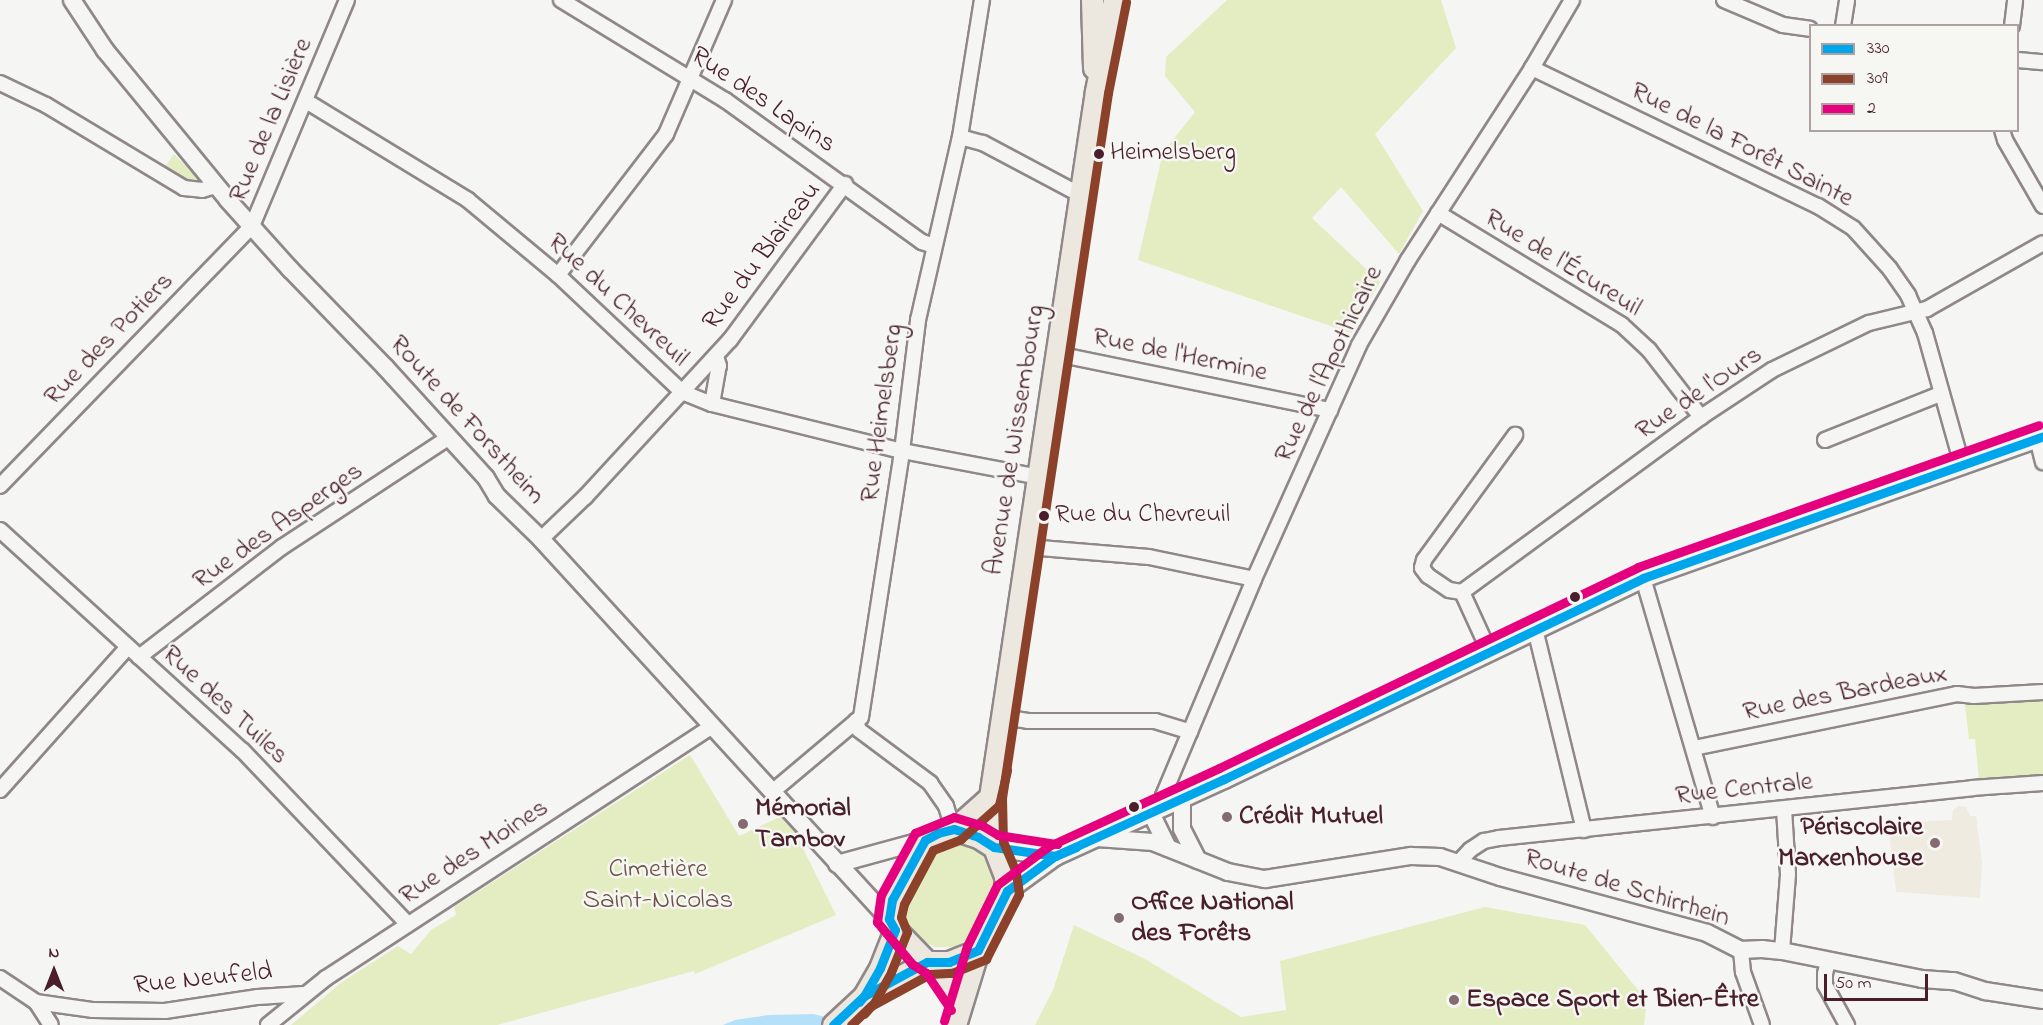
<!DOCTYPE html>
<meta charset="utf-8">
<style>
body{margin:0}
#map{position:relative;width:2043px;height:1025px;overflow:hidden;background:#f5f5f3;font-family:"Indie Flower",sans-serif}
div>[style]{position:absolute}
[style*='--x']{left:calc(var(--x)*1px);top:calc(var(--y)*1px);width:calc(var(--w)*1px);rotate:calc(var(--a)*1deg)}
.built>*{inset:0;background:#efebe0}
.green>*{inset:0;background:#e4edc2}
.water>*{inset:0;background:#b5e0f9}
.roads{filter:drop-shadow(2px 0 #8f8788) drop-shadow(-2px 0 #8f8788) drop-shadow(0 2px #8f8788) drop-shadow(0 -2px #8f8788)}
.minor>*{height:14px;margin:-7px;padding:0 7px;transform-origin:7px;border-radius:7px;background:#f5f5f3}
.tertiary>*{height:16px;margin:-8px;padding:0 8px;transform-origin:8px;border-radius:8px;background:#f5f5f3}
.secondary>*{height:18px;margin:-9px;padding:0 9px;transform-origin:9px;border-radius:9px;background:#f5f5f3}
.primary>*{height:21px;margin:-10.5px;padding:0 10.5px;transform-origin:10.5px;border-radius:10.5px;background:#ece8df}
.bus-1>*{height:9px;margin:-4.5px;padding:0 4.5px;transform-origin:4.5px;border-radius:4.5px;background:#00a6eb}
.bus-2>*{height:9px;margin:-4.5px;padding:0 4.5px;transform-origin:4.5px;border-radius:4.5px;background:#8c412b}
.bus-3>*{height:9px;margin:-4.5px;padding:0 4.5px;transform-origin:4.5px;border-radius:4.5px;background:#e5007d}
.dots>*{width:16px;height:16px;translate:-50% -50%;box-sizing:border-box;border:3px solid #f6f6f2;border-radius:50%}
span{translate:-50% -50%;white-space:nowrap;text-align:center;line-height:1.15;-webkit-text-stroke:5px #f6f6f2;paint-order:stroke}
.bus-label{font-size:26px;color:#4a1f2b}
.left{translate:0 -50%;text-align:left}
.street-label{font-size:27px;color:#4a1f2b}
.poi-label{font-size:27px;color:#4a1f2b;font-weight:700}
.right{translate:-100% -50%;text-align:right}
.park-label{font-size:27px;color:#6d5147}
.legend{position:absolute;left:1809px;top:24px;width:210px;height:108px;box-sizing:border-box;background:#f6f6f2;border:2px solid #b1a0a2;margin:0;padding:8px 10px;list-style:none;font-size:18px;color:#4a1f2b}
.legend li{display:flex;align-items:center;gap:12px;height:30px}
.legend b{width:30px;border:2px solid #b1a0a2}
.north{position:absolute;left:24px;top:941px;width:60px;height:60px;-webkit-text-stroke:4px #f6f6f2;paint-order:stroke;rotate:0deg;font-size:16px;font-weight:700;line-height:24px;text-align:center;color:#4a1f2b}
.north::after{content:'';display:block;margin:auto;width:21px;height:27px;background:#4a1f2b;clip-path:polygon(50% 0,100% 100%,50% 72%,0 100%)}
.scale{position:absolute;left:1824px;top:974px;width:104px;height:27px;box-sizing:border-box;border:3px solid #4a1f2b;border-top:0;padding-left:8px;font-size:18px;line-height:21px;white-space:nowrap;color:#4a1f2b;-webkit-text-stroke:4px #f6f6f2;paint-order:stroke}
</style>
<div id="map">
<div class="built">
<div style="clip-path:polygon(1959px 806px,1966px 807px,1970px 816px,1976px 816px,1982px 863px,1980px 898px,1896px 892px,1888px 823px,1952px 820px,1953px 810px)"></div>
</div>
<div class="green">
<div style="clip-path:polygon(1227px 0,1441px 0,1456px 48px,1375px 134px,1423px 211px,1399px 254px,1341px 187px,1312px 218px,1380px 282px,1351px 333px,1138px 260px,1163px 152px,1195px 112px,1165px 76px,1166px 57px)"></div>
<div style="clip-path:polygon(174px 154px,197px 177px,197px 181px,191px 183px,163px 170px)"></div>
<div style="clip-path:polygon(2043px 700px,2043px 775px,1979px 780px,1975px 739px,1969px 739px,1965px 705px)"></div>
<div style="clip-path:polygon(690px 755px,739px 836px,782px 816px,793px 828px,836px 915px,695px 974px,694px 971px,497px 1025px,291px 1025px,342px 982px,398px 946px,411px 954px,431px 930px,456px 915px,454px 907px)"></div>
<div style="clip-path:polygon(951px 844px,966px 846px,981px 854px,992px 869px,995px 887px,986px 914px,974px 934px,956px 947px,935px 947px,913px 935px,908px 926px,902px 906px,904px 897px,927px 856px,937px 848px)"></div>
<div style="clip-path:polygon(1485px 907px,1585px 925px,1647px 1001px,1644px 1025px,1035px 1025px,1053px 990px,1074px 925px,1145px 959px,1241px 1017px,1286px 1010px,1280px 961px)"></div>
</div>
<div class="water">
<div style="clip-path:polygon(813px 1014px,860px 1025px,723px 1025px,735px 1020px,769px 1015px)"></div>
</div>
<div class="roads">
<div class="minor">
<div style="--x:561;--y:0;--w:192;--a:31.4"></div>
<div style="--x:725;--y:100;--w:243;--a:35.8"></div>
<div style="--x:922;--y:242;--w:13;--a:18"></div>
<div style="--x:1724;--y:0;--w:64;--a:23"></div>
<div style="--x:1783;--y:25;--w:27;--a:8"></div>
<div style="--x:1843;--y:26;--w:26;--a:-81"></div>
<div style="--x:2012;--y:26;--w:26;--a:-83"></div>
<div style="--x:2018;--y:60;--w:25;--a:5"></div>
<div style="--x:1532;--y:68;--w:318;--a:25.8"></div>
<div style="--x:1818;--y:206;--w:41;--a:32.2"></div>
<div style="--x:1853;--y:228;--w:55;--a:47.9"></div>
<div style="--x:1890;--y:269;--w:32;--a:55"></div>
<div style="--x:1908;--y:295;--w:42;--a:65.9"></div>
<div style="--x:1925;--y:333;--w:137;--a:74.3"></div>
<div style="--x:0;--y:83;--w:51;--a:25.6"></div>
<div style="--x:46;--y:105;--w:161;--a:31"></div>
<div style="--x:184;--y:188;--w:18;--a:6"></div>
<div style="--x:202;--y:190;--w:15;--a:-16"></div>
<div style="--x:306;--y:101;--w:190;--a:31.4"></div>
<div style="--x:468;--y:200;--w:117;--a:39.8"></div>
<div style="--x:558;--y:275;--w:170;--a:43.3"></div>
<div style="--x:682;--y:392;--w:32;--a:22"></div>
<div style="--x:712;--y:404;--w:196;--a:13.9"></div>
<div style="--x:902;--y:451;--w:139;--a:10.7"></div>
<div style="--x:2002;--y:130;--w:10;--a:73"></div>
<div style="--x:2005;--y:140;--w:76;--a:60.1"></div>
<div style="--x:960;--y:137;--w:139;--a:-80.9"></div>
<div style="--x:1438;--y:213;--w:215;--a:31.3"></div>
<div style="--x:1622;--y:325;--w:37;--a:43"></div>
<div style="--x:1649;--y:350;--w:85;--a:52.2"></div>
<div style="--x:558;--y:275;--w:178;--a:-52.5"></div>
<div style="--x:666;--y:134;--w:146;--a:-66.6"></div>
<div style="--x:1057;--y:354;--w:279;--a:11.6"></div>
<div style="--x:712;--y:404;--w:39;--a:-80"></div>
<div style="--x:719;--y:366;--w:10;--a:-107"></div>
<div style="--x:2037;--y:438;--w:25;--a:76"></div>
<div style="--x:1825;--y:440;--w:124;--a:-21.8"></div>
<div style="--x:0;--y:486;--w:362;--a:-45.9"></div>
<div style="--x:252;--y:226;--w:245;--a:-67.2"></div>
<div style="--x:0;--y:530;--w:328;--a:42.3"></div>
<div style="--x:243;--y:751;--w:239;--a:46.4"></div>
<div style="--x:541;--y:539;--w:61;--a:-43.7"></div>
<div style="--x:585;--y:497;--w:214;--a:-47.3"></div>
<div style="--x:730;--y:340;--w:194;--a:-53.6"></div>
<div style="--x:1028;--y:547;--w:121;--a:4.7"></div>
<div style="--x:1149;--y:557;--w:107;--a:11.8"></div>
<div style="--x:1643;--y:578;--w:249;--a:73.7"></div>
<div style="--x:1462;--y:592;--w:13;--a:-171"></div>
<div style="--x:1449;--y:590;--w:25;--a:-146"></div>
<div style="--x:1428;--y:576;--w:10;--a:-127"></div>
<div style="--x:1422;--y:568;--w:8;--a:-76"></div>
<div style="--x:1424;--y:560;--w:155;--a:-53.9"></div>
<div style="--x:1535;--y:629;--w:207;--a:76.3"></div>
<div style="--x:1489;--y:651;--w:65;--a:-114.6"></div>
<div style="--x:1462;--y:592;--w:296;--a:-36.2"></div>
<div style="--x:1701;--y:417;--w:85;--a:-33.5"></div>
<div style="--x:1772;--y:370;--w:108;--a:-25.9"></div>
<div style="--x:1869;--y:323;--w:60;--a:-13.6"></div>
<div style="--x:1927;--y:309;--w:133;--a:-29.6"></div>
<div style="--x:139;--y:657;--w:180;--a:-37.6"></div>
<div style="--x:282;--y:547;--w:199;--a:-33.3"></div>
<div style="--x:1003;--y:717;--w:25;--a:9"></div>
<div style="--x:1028;--y:721;--w:127;--a:0"></div>
<div style="--x:1155;--y:721;--w:37;--a:17"></div>
<div style="--x:856;--y:721;--w:9;--a:72"></div>
<div style="--x:859;--y:730;--w:89;--a:36.7"></div>
<div style="--x:930;--y:783;--w:28;--a:55"></div>
<div style="--x:946;--y:806;--w:24;--a:73"></div>
<div style="--x:1694;--y:748;--w:268;--a:-11.6"></div>
<div style="--x:1957;--y:694;--w:17;--a:7"></div>
<div style="--x:1974;--y:696;--w:69;--a:-3.3"></div>
<div style="--x:0;--y:790;--w:192;--a:-48.2"></div>
<div style="--x:772;--y:792;--w:116;--a:-40.1"></div>
<div style="--x:861;--y:717;--w:269;--a:-81.2"></div>
<div style="--x:902;--y:451;--w:132;--a:-83"></div>
<div style="--x:918;--y:320;--w:188;--a:-77.1"></div>
<div style="--x:960;--y:137;--w:24;--a:15"></div>
<div style="--x:983;--y:143;--w:111;--a:28"></div>
<div style="--x:1164;--y:806;--w:10;--a:-96"></div>
<div style="--x:1163;--y:796;--w:235;--a:-67.2"></div>
<div style="--x:1254;--y:579;--w:256;--a:-65.8"></div>
<div style="--x:1359;--y:345;--w:98;--a:-60"></div>
<div style="--x:1408;--y:260;--w:229;--a:-57.1"></div>
<div style="--x:1532;--y:68;--w:79;--a:-59.5"></div>
<div style="--x:1459;--y:862;--w:16;--a:-47"></div>
<div style="--x:1470;--y:850;--w:17;--a:-33"></div>
<div style="--x:1484;--y:841;--w:15;--a:-11"></div>
<div style="--x:1499;--y:838;--w:476;--a:-6"></div>
<div style="--x:1972;--y:788;--w:71;--a:-4"></div>
<div style="--x:1741;--y:950;--w:22;--a:85"></div>
<div style="--x:1743;--y:972;--w:56;--a:70.3"></div>
<div style="--x:1782;--y:951;--w:77;--a:-85.5"></div>
<div style="--x:1788;--y:874;--w:65;--a:-93.5"></div>
<div style="--x:1828;--y:961;--w:13;--a:103"></div>
<div style="--x:1825;--y:974;--w:11;--a:90"></div>
<div style="--x:1825;--y:985;--w:46;--a:61.2"></div>
<div style="--x:0;--y:978;--w:43;--a:33.7"></div>
<div style="--x:36;--y:1002;--w:27;--a:57"></div>
<div style="--x:36;--y:1002;--w:58;--a:8"></div>
<div style="--x:93;--y:1010;--w:72;--a:0.8"></div>
<div style="--x:165;--y:1011;--w:94;--a:-8.6"></div>
<div style="--x:258;--y:997;--w:46;--a:-3.7"></div>
<div style="--x:268;--y:1025;--w:75;--a:-39"></div>
<div style="--x:326;--y:978;--w:460;--a:-33.1"></div>
</div>
<div class="tertiary">
<div style="--x:72;--y:0;--w:60;--a:56.6"></div>
<div style="--x:105;--y:50;--w:194;--a:50.6"></div>
<div style="--x:228;--y:200;--w:93;--a:48.1"></div>
<div style="--x:290;--y:269;--w:136;--a:45.9"></div>
<div style="--x:385;--y:367;--w:150;--a:47.7"></div>
<div style="--x:486;--y:478;--w:21;--a:59"></div>
<div style="--x:497;--y:496;--w:62;--a:44.3"></div>
<div style="--x:541;--y:539;--w:515;--a:47.52"></div>
<div style="--x:1182;--y:798;--w:31;--a:90"></div>
<div style="--x:1182;--y:829;--w:35;--a:63"></div>
<div style="--x:1151;--y:813;--w:39;--a:64"></div>
<div style="--x:1097;--y:838;--w:56;--a:4.1"></div>
<div style="--x:1153;--y:842;--w:81;--a:21.8"></div>
<div style="--x:1228;--y:872;--w:38;--a:11"></div>
<div style="--x:1265;--y:879;--w:148;--a:-9"></div>
<div style="--x:1411;--y:856;--w:29;--a:2"></div>
<div style="--x:1440;--y:857;--w:63;--a:18.4"></div>
<div style="--x:1500;--y:877;--w:214;--a:15.1"></div>
<div style="--x:1707;--y:933;--w:38;--a:27"></div>
<div style="--x:1741;--y:950;--w:21;--a:-3"></div>
<div style="--x:1762;--y:949;--w:20;--a:6"></div>
<div style="--x:1782;--y:951;--w:143;--a:11.3"></div>
<div style="--x:1922;--y:979;--w:32;--a:4"></div>
<div style="--x:1954;--y:981;--w:33;--a:18"></div>
<div style="--x:1985;--y:991;--w:59;--a:8.8"></div>
<div style="--x:837;--y:864;--w:91;--a:-15.3"></div>
</div>
<div class="secondary">
<div style="--x:994;--y:847;--w:62;--a:8.4"></div>
<div style="--x:1007;--y:891;--w:59;--a:-36.1"></div>
<div style="--x:1055;--y:856;--w:186;--a:-24.5"></div>
<div style="--x:1224;--y:779;--w:465;--a:-25.6"></div>
<div style="--x:1643;--y:578;--w:424;--a:-19.5"></div>
</div>
<div class="primary">
<div style="--x:1092;--y:0;--w:68;--a:88.3"></div>
<div style="--x:954;--y:829;--w:48;--a:-41.6"></div>
<div style="--x:991;--y:845;--w:48;--a:-91.2"></div>
<div style="--x:990;--y:797;--w:714;--a:-81.46"></div>
<div style="--x:1096;--y:91;--w:93;--a:-78.8"></div>
<div style="--x:934;--y:964;--w:47;--a:55.3"></div>
<div style="--x:865;--y:996;--w:71;--a:-28.7"></div>
<div style="--x:833;--y:1025;--w:42;--a:-43.1"></div>
<div style="--x:864;--y:996;--w:32;--a:-60"></div>
<div style="--x:880;--y:968;--w:41;--a:-68.5"></div>
<div style="--x:955;--y:1025;--w:78;--a:-73"></div>
<div style="--x:978;--y:950;--w:66;--a:-63.8"></div>
<div style="--x:1007;--y:891;--w:15;--a:-98"></div>
<div style="--x:1005;--y:876;--w:31;--a:-111"></div>
<div style="--x:994;--y:847;--w:19;--a:-148"></div>
<div style="--x:978;--y:837;--w:26;--a:-162"></div>
<div style="--x:953;--y:829;--w:30;--a:159"></div>
<div style="--x:925;--y:840;--w:68;--a:118.8"></div>
<div style="--x:892;--y:900;--w:19;--a:99"></div>
<div style="--x:889;--y:919;--w:5;--a:79"></div>
<div style="--x:890;--y:924;--w:53;--a:45.8"></div>
<div style="--x:927;--y:962;--w:22;--a:0"></div>
<div style="--x:949;--y:962;--w:31;--a:-22"></div>
</div>
</div>
<div class="bus-1">
<div style="--x:859;--y:1002;--w:8;--a:-50"></div>
<div style="--x:864;--y:996;--w:72;--a:-28.4"></div>
<div style="--x:927;--y:962;--w:22;--a:0"></div>
<div style="--x:949;--y:962;--w:31;--a:-22"></div>
<div style="--x:978;--y:950;--w:66;--a:-63.8"></div>
<div style="--x:1007;--y:891;--w:59;--a:-36.1"></div>
<div style="--x:1055;--y:856;--w:23;--a:-23"></div>
<div style="--x:833;--y:1025;--w:42;--a:-43.1"></div>
<div style="--x:864;--y:996;--w:32;--a:-60"></div>
<div style="--x:880;--y:968;--w:41;--a:-68.5"></div>
<div style="--x:895;--y:930;--w:13;--a:-119"></div>
<div style="--x:889;--y:919;--w:19;--a:-81"></div>
<div style="--x:892;--y:900;--w:68;--a:-61.2"></div>
<div style="--x:925;--y:840;--w:15;--a:-28"></div>
<div style="--x:938;--y:833;--w:16;--a:-14"></div>
<div style="--x:954;--y:829;--w:25;--a:18"></div>
<div style="--x:978;--y:837;--w:19;--a:32"></div>
<div style="--x:994;--y:847;--w:62;--a:8.4"></div>
<div style="--x:1055;--y:856;--w:186;--a:-24.5"></div>
<div style="--x:1224;--y:779;--w:465;--a:-25.6"></div>
<div style="--x:1643;--y:578;--w:424;--a:-19.5"></div>
</div>
<div class="bus-2">
<div style="--x:864;--y:1014;--w:15;--a:-48"></div>
<div style="--x:874;--y:1003;--w:35;--a:-61"></div>
<div style="--x:891;--y:972;--w:43;--a:-68.2"></div>
<div style="--x:907;--y:932;--w:16;--a:-112"></div>
<div style="--x:901;--y:917;--w:13;--a:-77"></div>
<div style="--x:904;--y:904;--w:61;--a:-61.8"></div>
<div style="--x:933;--y:850;--w:30;--a:-21"></div>
<div style="--x:961;--y:839;--w:51;--a:-41.8"></div>
<div style="--x:999;--y:805;--w:36;--a:-77"></div>
<div style="--x:851;--y:1025;--w:28;--a:-44"></div>
<div style="--x:871;--y:1006;--w:67;--a:-28.5"></div>
<div style="--x:930;--y:974;--w:22;--a:-3"></div>
<div style="--x:952;--y:973;--w:37;--a:-22"></div>
<div style="--x:986;--y:959;--w:73;--a:-63.1"></div>
<div style="--x:1019;--y:894;--w:22;--a:-98"></div>
<div style="--x:1016;--y:872;--w:33;--a:-113"></div>
<div style="--x:1003;--y:842;--w:44;--a:-91.3"></div>
<div style="--x:1002;--y:798;--w:713;--a:-81.45"></div>
<div style="--x:1108;--y:93;--w:93;--a:-78.8"></div>
</div>
<div class="bus-3">
<div style="--x:951;--y:1010;--w:45;--a:-124"></div>
<div style="--x:926;--y:973;--w:17;--a:-147"></div>
<div style="--x:912;--y:964;--w:55;--a:-129.8"></div>
<div style="--x:877;--y:922;--w:27;--a:-82"></div>
<div style="--x:881;--y:895;--w:71;--a:-61.3"></div>
<div style="--x:915;--y:833;--w:42;--a:-22.3"></div>
<div style="--x:954;--y:817;--w:30;--a:17"></div>
<div style="--x:983;--y:826;--w:17;--a:31"></div>
<div style="--x:998;--y:835;--w:60;--a:8.7"></div>
<div style="--x:944;--y:1021;--w:78;--a:-73"></div>
<div style="--x:967;--y:946;--w:68;--a:-63.8"></div>
<div style="--x:997;--y:885;--w:65;--a:-36.9"></div>
<div style="--x:1049;--y:846;--w:187;--a:-24.6"></div>
<div style="--x:1219;--y:768;--w:465;--a:-25.6"></div>
<div style="--x:1638;--y:567;--w:425;--a:-19.5"></div>
</div>
<div class="dots">
<div style="left:1099px;top:154px;background:#4a1f2b"></div>
<div style="left:1044px;top:516px;background:#4a1f2b"></div>
<div style="left:1575px;top:597px;background:#4a1f2b"></div>
<div style="left:1134px;top:807px;background:#4a1f2b"></div>
<div style="left:1227px;top:817px;background:#866a71"></div>
<div style="left:743px;top:824px;background:#866a71"></div>
<div style="left:1935px;top:843px;background:#866a71"></div>
<div style="left:1119px;top:918px;background:#866a71"></div>
<div style="left:1454px;top:1000px;background:#866a71"></div>
</div>
<div class="bus-label">
<span class="left" style="left:1110px;top:154px">Heimelsberg</span>
<span class="left" style="left:1055px;top:516px">Rue du Chevreuil</span>
</div>
<div class="street-label">
<span style="left:763px;top:100px;rotate:34deg">Rue des Lapins</span>
<span style="left:271px;top:120px;rotate:-67deg">Rue de la Lisière</span>
<span style="left:1742px;top:145px;rotate:27deg">Rue de la Forêt Sainte</span>
<span style="left:762px;top:256px;rotate:-53deg">Rue du Blaireau</span>
<span style="left:1563px;top:263px;rotate:32deg">Rue de l'Écureuil</span>
<span style="left:618px;top:300px;rotate:43deg">Rue du Chevreuil</span>
<span style="left:109px;top:339px;rotate:-46deg">Rue des Potiers</span>
<span style="left:1180px;top:355px;rotate:12deg">Rue de l'Hermine</span>
<span style="left:1329px;top:364px;rotate:-64deg">Rue de l'Apothicaire</span>
<span style="left:1699px;top:393px;rotate:-34deg">Rue de l'Ours</span>
<span style="left:882px;top:413px;rotate:-82deg">Rue Heimelsberg</span>
<span style="left:467px;top:420px;rotate:48deg">Route de Forstheim</span>
<span style="left:1015px;top:440px;rotate:-81deg">Avenue de Wissembourg</span>
<span style="left:278px;top:526px;rotate:-35deg">Rue des Asperges</span>
<span style="left:1845px;top:693px;rotate:-11deg">Rue des Bardeaux</span>
<span style="left:225px;top:705px;rotate:43deg">Rue des Tuiles</span>
<span style="left:1744px;top:789px;rotate:-6deg">Rue Centrale</span>
<span style="left:474px;top:852px;rotate:-33deg">Rue des Moines</span>
<span style="left:1627px;top:888px;rotate:17deg">Route de Schirrhein</span>
<span style="left:203px;top:979px;rotate:-6deg">Rue Neufeld</span>
</div>
<div class="poi-label">
<span class="left" style="left:755px;top:824px">Mémorial<br>Tambov</span>
<span class="left" style="left:1239px;top:817px">Crédit Mutuel</span>
<span class="right" style="left:1923px;top:843px">Périscolaire<br>Marxenhouse</span>
<span class="left" style="left:1131px;top:918px">Office National<br>des Forêts</span>
<span class="left" style="left:1466px;top:1000px">Espace Sport et Bien-Être</span>
</div>
<div class="park-label">
<span style="left:658px;top:885px">Cimetière<br>Saint-Nicolas</span>
</div>
<ul class="legend">
<li><b style="height:8px;background:#00a6eb"></b>330</li>
<li><b style="height:8px;background:#8c412b"></b>309</li>
<li><b style="height:8px;background:#e5007d"></b>2</li>
</ul>
<div class="north">N</div>
<div class="scale">50 m</div>
</div>
